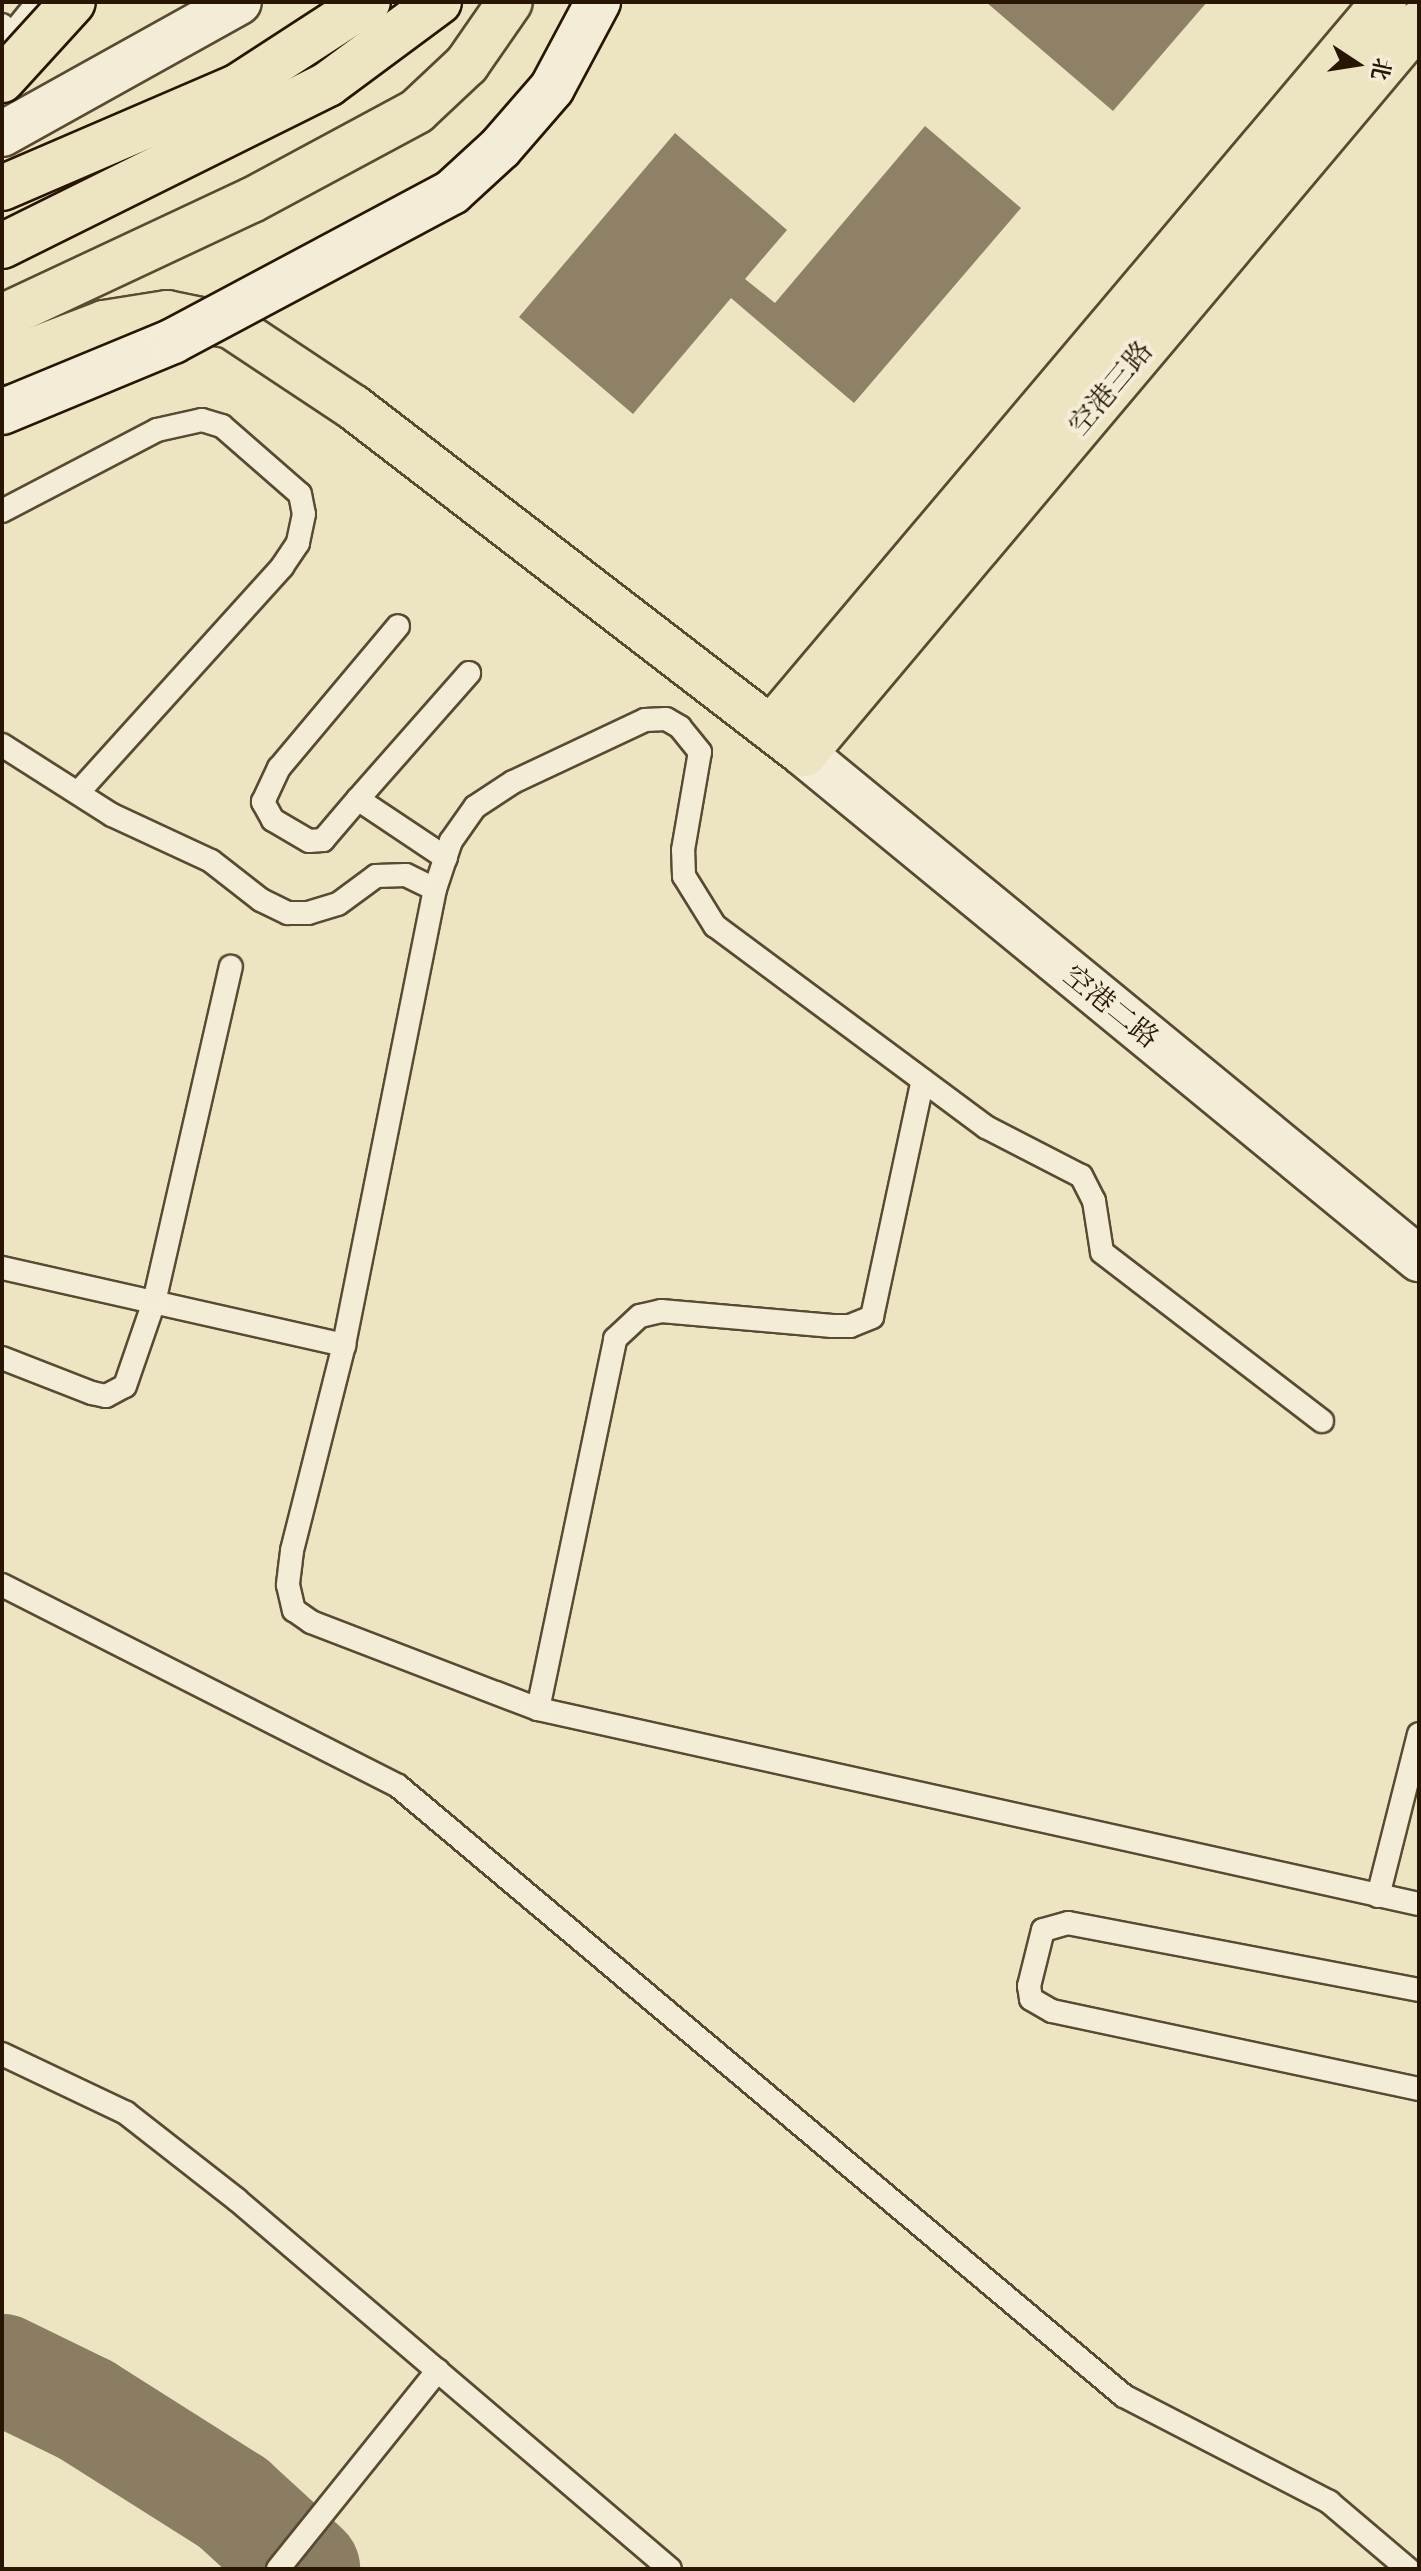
<!DOCTYPE html>
<meta charset="utf-8">
<style>
body{margin:0}
#map{position:relative;width:1421px;height:2571px;overflow:hidden;background:#ede4c1;font-family:Cardo,"Noto Serif SC",serif}
div>[style]{position:absolute}
[style*='--x']{left:calc(var(--x)*1px);top:calc(var(--y)*1px);width:calc(var(--w)*1px);rotate:calc(var(--a)*1deg)}
.taxiway>*{height:110px;margin:-55px;padding:0 55px;transform-origin:55px;border-radius:55px;background:#8a7d62}
.building>*{inset:0;background:#8e8165}
.roads{filter:drop-shadow(2px 0 #594a32) drop-shadow(-2px 0 #594a32) drop-shadow(0 2px #594a32) drop-shadow(0 -2px #594a32)}
.service>*{height:22px;margin:-11px;padding:0 11px;transform-origin:11px;border-radius:11px;background:#f3edd7}
.tertiary>*{height:44px;margin:-22px;padding:0 22px;transform-origin:22px;border-radius:22px;background:#f3edd7}
.secondary>*{height:44px;margin:-22px;padding:0 22px;transform-origin:22px;border-radius:22px;background:#f3edd7}
.primary>*{height:44px;margin:-22px;padding:0 22px;transform-origin:22px;border-radius:22px;background:#ede4c1}
.bridges{filter:drop-shadow(2px 0 #281602) drop-shadow(-2px 0 #281602) drop-shadow(0 2px #281602) drop-shadow(0 -2px #281602)}
.secondary-bridge>*{height:44px;margin:-22px;padding:0 22px;transform-origin:22px;border-radius:22px;background:#f3edd7}
.primary-bridge>*{height:44px;margin:-22px;padding:0 22px;transform-origin:22px;border-radius:22px;background:#ede4c1}
span{translate:-50% -50%;white-space:nowrap;text-align:center;line-height:1.15;-webkit-text-stroke:8px #f3edd7;paint-order:stroke}
.street-label{font-size:28px;color:#281602}
.frame{position:absolute;inset:0;border:4px solid #281602;pointer-events:none}
.north{position:absolute;left:1317px;top:24px;width:80px;height:80px;-webkit-text-stroke:6px #f3edd7;paint-order:stroke;rotate:102deg;font-size:22px;font-weight:700;line-height:32px;text-align:center;color:#281602}
.north::after{content:'';display:block;margin:auto;width:28px;height:36px;background:#281602;clip-path:polygon(50% 0,100% 100%,50% 72%,0 100%)}
</style>
<div id="map">
<div class="taxiway">
<div style="--x:2;--y:2369;--w:93;--a:26"></div>
<div style="--x:86;--y:2410;--w:174;--a:32.3"></div>
<div style="--x:233;--y:2503;--w:98;--a:42.5"></div>
</div>
<div class="building">
<div style="clip-path:polygon(986px 2px,1207px 2px,1113px 111px)"></div>
<div style="clip-path:polygon(925px 126px,1021px 208px,854px 403px,731px 298px,633px 414px,519px 317px,675px 133px,787px 230px,745px 279px,775px 303px)"></div>
</div>
<div class="roads">
<div class="service">
<div style="--x:2;--y:25;--w:13;--a:42"></div>
<div style="--x:12;--y:34;--w:41;--a:-50.9"></div>
<div style="--x:2;--y:511;--w:175;--a:-27.6"></div>
<div style="--x:157;--y:430;--w:46;--a:-12.5"></div>
<div style="--x:202;--y:420;--w:21;--a:17"></div>
<div style="--x:222;--y:426;--w:103;--a:41.1"></div>
<div style="--x:300;--y:494;--w:20;--a:79"></div>
<div style="--x:304;--y:514;--w:30;--a:102"></div>
<div style="--x:298;--y:543;--w:29;--a:124"></div>
<div style="--x:282;--y:567;--w:304;--a:132.1"></div>
<div style="--x:2;--y:745;--w:130;--a:32.5"></div>
<div style="--x:112;--y:815;--w:109;--a:24.9"></div>
<div style="--x:211;--y:861;--w:63;--a:38"></div>
<div style="--x:261;--y:900;--w:30;--a:26"></div>
<div style="--x:288;--y:913;--w:20;--a:0"></div>
<div style="--x:308;--y:913;--w:31;--a:-17"></div>
<div style="--x:338;--y:904;--w:47;--a:-36.4"></div>
<div style="--x:376;--y:876;--w:30;--a:-2"></div>
<div style="--x:406;--y:875;--w:32;--a:26"></div>
<div style="--x:358;--y:799;--w:54;--a:130.5"></div>
<div style="--x:323;--y:840;--w:14;--a:176"></div>
<div style="--x:309;--y:841;--w:42;--a:-149.7"></div>
<div style="--x:273;--y:820;--w:21;--a:-119"></div>
<div style="--x:263;--y:802;--w:38;--a:-65"></div>
<div style="--x:279;--y:768;--w:185;--a:-50"></div>
<div style="--x:446;--y:858;--w:106;--a:-146.2"></div>
<div style="--x:358;--y:799;--w:168;--a:-48.6"></div>
<div style="--x:2;--y:1268;--w:351;--a:12.7"></div>
<div style="--x:2;--y:1358;--w:97;--a:21.3"></div>
<div style="--x:92;--y:1393;--w:14;--a:12"></div>
<div style="--x:106;--y:1396;--w:21;--a:-28"></div>
<div style="--x:125;--y:1386;--w:89;--a:-71"></div>
<div style="--x:154;--y:1302;--w:344;--a:-77.1"></div>
<div style="--x:1322;--y:1421;--w:277;--a:-142.5"></div>
<div style="--x:1102;--y:1252;--w:52;--a:-98.9"></div>
<div style="--x:1094;--y:1201;--w:28;--a:-117"></div>
<div style="--x:1081;--y:1176;--w:107;--a:-152.7"></div>
<div style="--x:986;--y:1127;--w:337;--a:-143.4"></div>
<div style="--x:715;--y:926;--w:59;--a:-121.8"></div>
<div style="--x:684;--y:876;--w:26;--a:-92"></div>
<div style="--x:683;--y:850;--w:99;--a:-80.2"></div>
<div style="--x:700;--y:752;--w:32;--a:-129"></div>
<div style="--x:680;--y:727;--w:16;--a:-150"></div>
<div style="--x:666;--y:719;--w:21;--a:177"></div>
<div style="--x:645;--y:720;--w:146;--a:154.8"></div>
<div style="--x:513;--y:782;--w:45;--a:146.7"></div>
<div style="--x:475;--y:807;--w:42;--a:125.2"></div>
<div style="--x:451;--y:841;--w:51;--a:108.4"></div>
<div style="--x:435;--y:889;--w:465;--a:101.3"></div>
<div style="--x:344;--y:1345;--w:212;--a:104.2"></div>
<div style="--x:292;--y:1551;--w:34;--a:97"></div>
<div style="--x:288;--y:1585;--w:26;--a:77"></div>
<div style="--x:294;--y:1610;--w:21;--a:35"></div>
<div style="--x:311;--y:1622;--w:243;--a:21"></div>
<div style="--x:538;--y:1709;--w:902;--a:12.48"></div>
<div style="--x:2;--y:1585;--w:444;--a:26.9"></div>
<div style="--x:398;--y:1786;--w:948;--a:40.04"></div>
<div style="--x:1124;--y:2396;--w:231;--a:27.3"></div>
<div style="--x:1329;--y:2502;--w:104;--a:40.3"></div>
<div style="--x:538;--y:1709;--w:378;--a:-78.2"></div>
<div style="--x:615;--y:1339;--w:34;--a:-43"></div>
<div style="--x:640;--y:1316;--w:22;--a:-13"></div>
<div style="--x:661;--y:1311;--w:172;--a:5"></div>
<div style="--x:832;--y:1326;--w:18;--a:0"></div>
<div style="--x:850;--y:1326;--w:24;--a:-22"></div>
<div style="--x:872;--y:1317;--w:242;--a:-77.9"></div>
<div style="--x:1378;--y:1896;--w:167;--a:-75.8"></div>
<div style="--x:1419;--y:1990;--w:357;--a:-169.2"></div>
<div style="--x:1068;--y:1923;--w:26;--a:164"></div>
<div style="--x:1043;--y:1930;--w:58;--a:104"></div>
<div style="--x:1029;--y:1986;--w:13;--a:81"></div>
<div style="--x:1031;--y:1999;--w:24;--a:30"></div>
<div style="--x:1052;--y:2011;--w:375;--a:12"></div>
<div style="--x:2;--y:2054;--w:137;--a:25.4"></div>
<div style="--x:126;--y:2113;--w:140;--a:38"></div>
<div style="--x:236;--y:2199;--w:570;--a:40.45"></div>
<div style="--x:278;--y:2569;--w:255;--a:-51.2"></div>
</div>
<div class="tertiary">
<div style="--x:2;--y:134;--w:271;--a:-29.1"></div>
</div>
<div class="secondary">
<div style="--x:804;--y:754;--w:796;--a:39.39"></div>
</div>
<div class="primary">
<div style="--x:2;--y:317;--w:276;--a:-25.1"></div>
<div style="--x:252;--y:200;--w:187;--a:-28.3"></div>
<div style="--x:417;--y:111;--w:69;--a:-43.2"></div>
<div style="--x:467;--y:64;--w:75;--a:-55.3"></div>
<div style="--x:2;--y:362;--w:109;--a:-20.9"></div>
<div style="--x:104;--y:323;--w:64;--a:-9"></div>
<div style="--x:167;--y:313;--w:65;--a:11.5"></div>
<div style="--x:231;--y:326;--w:146;--a:33.6"></div>
<div style="--x:353;--y:407;--w:569;--a:37.57"></div>
<div style="--x:804;--y:754;--w:955;--a:-49.93"></div>
<div style="--x:771;--y:728;--w:950;--a:-49.82"></div>
</div>
</div>
<div class="bridges">
<div class="secondary-bridge">
<div style="--x:2;--y:412;--w:185;--a:-22.5"></div>
<div style="--x:173;--y:341;--w:316;--a:-28.1"></div>
<div style="--x:452;--y:192;--w:65;--a:-42.5"></div>
<div style="--x:500;--y:148;--w:79;--a:-49.1"></div>
<div style="--x:552;--y:88;--w:98;--a:-61.9"></div>
</div>
<div class="primary-bridge">
<div style="--x:2;--y:80;--w:105;--a:-47.7"></div>
<div style="--x:2;--y:188;--w:256;--a:-23.3"></div>
<div style="--x:237;--y:87;--w:156;--a:-33"></div>
<div style="--x:2;--y:246;--w:364;--a:-26.4"></div>
<div style="--x:328;--y:84;--w:138;--a:-36.5"></div>
</div>
</div>
<div class="street-label">
<span style="left:1111px;top:388px;rotate:-50deg">空港三路</span>
<span style="left:1111px;top:1007px;rotate:39deg">空港二路</span>
</div>
<div class="frame"></div>
<div class="north">北</div>
</div>
